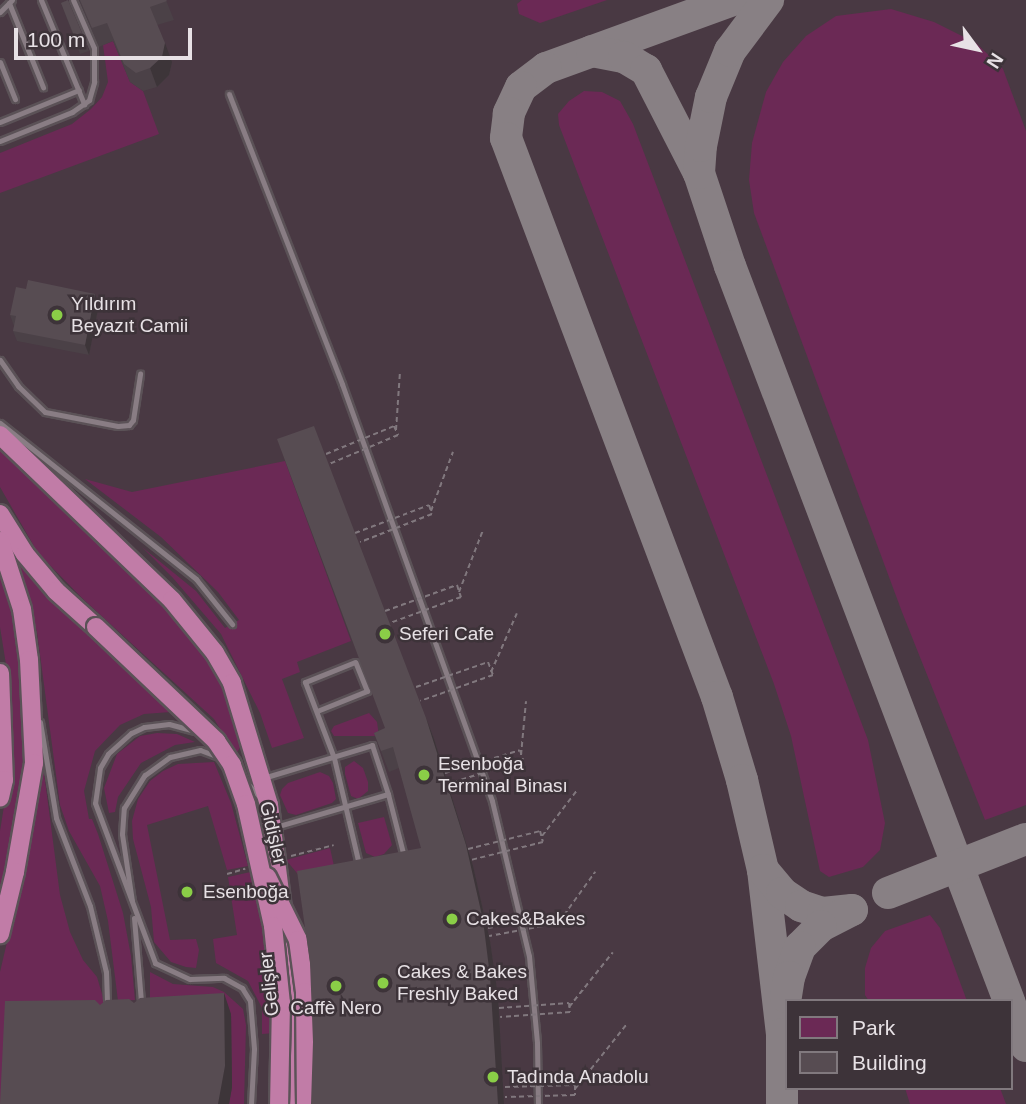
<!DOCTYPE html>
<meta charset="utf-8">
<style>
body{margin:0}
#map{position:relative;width:1026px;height:1104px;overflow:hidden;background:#3d3339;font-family:Helvetica,sans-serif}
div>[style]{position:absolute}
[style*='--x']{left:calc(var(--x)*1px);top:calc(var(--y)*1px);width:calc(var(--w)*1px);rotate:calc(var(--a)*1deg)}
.built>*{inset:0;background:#493943}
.green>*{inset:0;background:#6b2955}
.taxiway>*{height:32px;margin:-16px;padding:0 16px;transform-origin:16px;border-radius:16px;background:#888084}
.path>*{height:2px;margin-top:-1px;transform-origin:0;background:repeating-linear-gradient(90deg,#81787e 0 5px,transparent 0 8.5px)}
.roads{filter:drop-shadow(2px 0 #5b5257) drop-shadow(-2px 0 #5b5257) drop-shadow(0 2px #5b5257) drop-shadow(0 -2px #5b5257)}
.service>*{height:5px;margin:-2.5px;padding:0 2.5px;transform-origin:2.5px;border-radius:2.5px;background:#897d84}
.trunk>*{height:18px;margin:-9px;padding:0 9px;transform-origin:9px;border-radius:9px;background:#c17ca7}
.path-bridge>*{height:2px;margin-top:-1px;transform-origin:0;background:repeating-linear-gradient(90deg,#81787e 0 5px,transparent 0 8.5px)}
.bridges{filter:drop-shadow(2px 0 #5b5257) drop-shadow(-2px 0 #5b5257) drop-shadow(0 2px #5b5257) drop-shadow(0 -2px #5b5257)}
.trunk-bridge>*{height:18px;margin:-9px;padding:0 9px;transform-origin:9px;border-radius:9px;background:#c17ca7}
.wall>*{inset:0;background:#4b4147}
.shaded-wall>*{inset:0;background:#3d3539}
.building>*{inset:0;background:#574c52}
.dots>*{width:19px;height:19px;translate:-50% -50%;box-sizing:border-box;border:4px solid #3d3339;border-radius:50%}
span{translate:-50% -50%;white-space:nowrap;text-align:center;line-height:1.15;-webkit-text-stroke:5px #3d3339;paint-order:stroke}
.poi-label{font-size:19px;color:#e7e1e5}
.left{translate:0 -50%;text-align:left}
.street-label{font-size:19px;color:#e7e1e5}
.legend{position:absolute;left:785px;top:999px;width:228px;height:91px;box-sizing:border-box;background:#3d3339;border:2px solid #81797e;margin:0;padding:9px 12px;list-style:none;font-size:21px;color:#e7e1e5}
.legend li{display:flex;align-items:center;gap:14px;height:35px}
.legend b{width:35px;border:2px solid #81797e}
.north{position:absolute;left:942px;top:14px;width:70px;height:70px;-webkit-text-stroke:5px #3d3339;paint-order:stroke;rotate:123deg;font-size:19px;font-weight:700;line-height:28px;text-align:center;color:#e7e1e5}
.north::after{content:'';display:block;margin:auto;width:24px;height:32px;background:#e7e1e5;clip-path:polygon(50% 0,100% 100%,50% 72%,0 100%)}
.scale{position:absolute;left:14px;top:28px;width:178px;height:32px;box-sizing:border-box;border:4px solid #e7e1e5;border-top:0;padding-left:9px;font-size:21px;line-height:24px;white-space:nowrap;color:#e7e1e5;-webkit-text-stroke:5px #3d3339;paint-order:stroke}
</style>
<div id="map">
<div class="built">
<div style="clip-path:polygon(evenodd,0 0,1026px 0,1026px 1104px,0 1104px,0 0,786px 1001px,1010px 1001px,1010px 1088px,786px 1088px,786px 1001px)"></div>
</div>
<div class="green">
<div style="clip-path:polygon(522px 0,607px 0,540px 23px,519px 14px,517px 4px)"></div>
<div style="clip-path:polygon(891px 9px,934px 22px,976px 43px,1003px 69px,1026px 131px,1026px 805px,985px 820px,902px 612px,754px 213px,749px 180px,752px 143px,766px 92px,783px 62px,806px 36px,836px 16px)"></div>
<div style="clip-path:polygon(113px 41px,130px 82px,143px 91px,159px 134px,0 193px,0 153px,72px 124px,91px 109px,102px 97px,108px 82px,103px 45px)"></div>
<div style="clip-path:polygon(584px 91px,602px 92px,620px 101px,633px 124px,868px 740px,885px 823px,880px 850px,863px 867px,829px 877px,820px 871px,791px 736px,774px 684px,559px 125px,558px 114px,569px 101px)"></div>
<div style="clip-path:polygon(0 446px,137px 571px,200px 642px,226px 690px,244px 741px,236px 754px,214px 719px,82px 598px,38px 553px,0 487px)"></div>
<div style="clip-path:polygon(285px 461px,351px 641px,297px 662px,300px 672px,282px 679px,304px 738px,272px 748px,260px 713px,221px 634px,173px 578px,142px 547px,196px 591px,225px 628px,239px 620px,218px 592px,161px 537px,85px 479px,132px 492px)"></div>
<div style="clip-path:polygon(9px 541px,87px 626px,84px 630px,171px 712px,144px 714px,120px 725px,95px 751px,84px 791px,89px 819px,92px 819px,98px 834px,123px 913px,131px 956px,135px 1000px,118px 1001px,108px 921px,100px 886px,69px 831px,60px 805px,37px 632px)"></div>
<div style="clip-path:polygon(0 571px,11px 610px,24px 701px,24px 751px,18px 804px,0 901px,0 831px,9px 775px,8px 677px,0 627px)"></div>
<div style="clip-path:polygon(369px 713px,377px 722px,379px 736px,334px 736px,331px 731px,334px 726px)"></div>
<div style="clip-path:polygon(157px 733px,177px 734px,195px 742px,175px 745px,141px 763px,118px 797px,115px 812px,109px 813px,104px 788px,117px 754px,140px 736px)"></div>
<div style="clip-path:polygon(354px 761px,363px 768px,368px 782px,368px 791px,358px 799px,351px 796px,345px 774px,345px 767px)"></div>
<div style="clip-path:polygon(214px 762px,231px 803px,248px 866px,227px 870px,208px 806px,147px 825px,170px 940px,196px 939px,199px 950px,196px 968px,186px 967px,171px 962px,154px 942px,151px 907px,133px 839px,132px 821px,138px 799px,150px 781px,163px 771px,178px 764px)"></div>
<div style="clip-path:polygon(43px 765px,60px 895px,70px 932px,83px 960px,97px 977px,105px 1004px,0 1104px,0 972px,29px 848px)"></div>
<div style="clip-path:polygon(320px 772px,329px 776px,333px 783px,336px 799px,332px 803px,296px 815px,288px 813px,280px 795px,282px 789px,288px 783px)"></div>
<div style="clip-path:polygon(384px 817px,392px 845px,384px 854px,375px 857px,366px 853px,358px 823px)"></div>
<div style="clip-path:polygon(330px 848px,337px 880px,312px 891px,286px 860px)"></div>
<div style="clip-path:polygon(255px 871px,262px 902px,275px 1033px,262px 1034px,262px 1008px,248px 981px,216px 963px,213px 939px,237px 935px,228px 877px)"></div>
<div style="clip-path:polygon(930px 915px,940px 928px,967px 1001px,869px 1001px,865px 995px,865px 968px,871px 948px,885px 931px)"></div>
<div style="clip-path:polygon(150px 972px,173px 984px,213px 987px,224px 992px,243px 1009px,246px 1025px,244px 1104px,229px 1104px,232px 1087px,231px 1014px,150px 1019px)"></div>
<div style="clip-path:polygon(905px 1088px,1000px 1088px,1006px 1104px,910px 1104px)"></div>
</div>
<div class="taxiway">
<div style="--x:733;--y:0;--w:199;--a:160"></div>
<div style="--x:546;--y:68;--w:31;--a:143"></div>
<div style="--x:521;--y:87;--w:29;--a:115"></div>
<div style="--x:509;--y:113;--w:25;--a:97"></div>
<div style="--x:506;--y:138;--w:597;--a:69.32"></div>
<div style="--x:717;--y:697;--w:87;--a:73.2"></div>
<div style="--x:742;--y:780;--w:92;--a:76.9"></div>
<div style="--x:763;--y:870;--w:165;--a:83.4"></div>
<div style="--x:782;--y:1034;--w:70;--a:90"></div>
<div style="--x:592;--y:51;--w:33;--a:11"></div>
<div style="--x:624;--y:57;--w:26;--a:31"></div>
<div style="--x:646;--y:70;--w:116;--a:62.8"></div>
<div style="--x:699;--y:173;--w:98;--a:71.6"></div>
<div style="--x:730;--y:266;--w:786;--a:69.21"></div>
<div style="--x:699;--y:173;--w:27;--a:-86"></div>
<div style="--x:701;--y:146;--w:50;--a:-78.5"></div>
<div style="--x:711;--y:97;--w:50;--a:-67.6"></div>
<div style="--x:730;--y:51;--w:64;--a:-53.3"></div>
<div style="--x:763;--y:870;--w:30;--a:50"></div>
<div style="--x:782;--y:893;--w:23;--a:34"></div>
<div style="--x:801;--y:906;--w:23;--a:18"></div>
<div style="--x:823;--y:913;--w:29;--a:-6"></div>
<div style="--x:852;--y:910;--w:35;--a:153"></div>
<div style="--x:821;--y:926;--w:30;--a:135"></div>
<div style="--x:800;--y:947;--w:32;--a:110"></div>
<div style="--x:789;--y:977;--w:20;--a:99"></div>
<div style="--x:888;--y:893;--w:148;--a:-21.4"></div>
<div style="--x:1010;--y:1004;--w:45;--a:69.1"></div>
</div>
<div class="path">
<div style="--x:396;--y:430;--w:59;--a:-86.1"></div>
<div style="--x:431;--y:511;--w:63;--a:-69.6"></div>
<div style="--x:459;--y:592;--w:66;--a:-68.8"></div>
<div style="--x:491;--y:672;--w:64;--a:-66.2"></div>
<div style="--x:521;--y:755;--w:54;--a:-84.7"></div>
<div style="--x:542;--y:836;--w:59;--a:-52.5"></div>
<div style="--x:291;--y:856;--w:44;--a:-14.3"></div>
<div style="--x:227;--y:874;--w:19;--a:-16"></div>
<div style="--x:559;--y:922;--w:62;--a:-54.2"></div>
<div style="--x:569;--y:1007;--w:70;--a:-51.3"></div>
<div style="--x:575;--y:1089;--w:82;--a:-51.4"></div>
</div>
<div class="roads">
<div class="service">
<div style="--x:12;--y:0;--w:4;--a:135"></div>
<div style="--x:9;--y:3;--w:91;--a:68"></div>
<div style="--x:41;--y:0;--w:113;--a:67.5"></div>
<div style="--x:0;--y:12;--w:13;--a:-45"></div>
<div style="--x:0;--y:62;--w:40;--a:68"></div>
<div style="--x:229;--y:94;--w:311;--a:68.7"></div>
<div style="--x:342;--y:384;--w:443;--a:70.2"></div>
<div style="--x:492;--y:801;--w:159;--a:76.6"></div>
<div style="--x:529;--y:956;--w:87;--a:84.7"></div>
<div style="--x:537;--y:1043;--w:61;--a:89.1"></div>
<div style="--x:0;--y:122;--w:85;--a:-22.1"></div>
<div style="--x:0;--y:141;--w:78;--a:-21.9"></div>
<div style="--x:72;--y:112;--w:21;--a:-35"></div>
<div style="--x:89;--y:100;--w:19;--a:-74"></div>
<div style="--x:94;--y:82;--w:34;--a:-90"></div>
<div style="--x:94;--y:48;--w:52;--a:-113.6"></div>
<div style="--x:0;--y:360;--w:32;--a:55"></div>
<div style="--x:18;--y:386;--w:37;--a:44"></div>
<div style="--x:45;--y:412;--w:74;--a:10.9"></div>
<div style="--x:118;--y:426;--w:11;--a:-5"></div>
<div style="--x:129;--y:425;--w:6;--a:-51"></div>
<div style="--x:133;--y:420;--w:47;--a:-81.3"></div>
<div style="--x:0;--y:423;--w:251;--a:38.5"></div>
<div style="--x:196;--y:579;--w:58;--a:51.3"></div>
<div style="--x:317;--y:711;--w:54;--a:-21.8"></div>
<div style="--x:367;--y:691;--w:31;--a:-112"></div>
<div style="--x:355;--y:662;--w:54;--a:158.2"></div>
<div style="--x:305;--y:682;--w:81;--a:69.1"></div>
<div style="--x:334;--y:758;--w:110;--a:76.8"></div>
<div style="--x:40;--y:722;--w:97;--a:80.5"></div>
<div style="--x:56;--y:818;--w:94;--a:68.9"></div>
<div style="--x:90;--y:906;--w:68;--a:76.4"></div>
<div style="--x:106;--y:972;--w:32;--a:88"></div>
<div style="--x:195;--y:731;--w:27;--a:-165"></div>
<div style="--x:169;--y:724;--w:25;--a:173"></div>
<div style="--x:144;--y:727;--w:14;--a:155"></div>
<div style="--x:131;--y:733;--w:31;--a:138"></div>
<div style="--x:108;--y:754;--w:16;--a:120"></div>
<div style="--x:100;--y:768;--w:35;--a:98"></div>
<div style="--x:95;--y:803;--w:171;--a:69.4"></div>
<div style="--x:155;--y:963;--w:38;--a:25"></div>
<div style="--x:190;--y:979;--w:34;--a:-2"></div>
<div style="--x:224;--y:978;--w:21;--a:29"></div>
<div style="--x:242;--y:988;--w:15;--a:58"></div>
<div style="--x:250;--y:1001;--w:48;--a:85.2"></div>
<div style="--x:254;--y:1049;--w:55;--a:93.1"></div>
<div style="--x:263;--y:778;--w:114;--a:-16.8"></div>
<div style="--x:372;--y:745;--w:52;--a:71.9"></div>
<div style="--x:388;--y:794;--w:118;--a:163.7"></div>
<div style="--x:244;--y:780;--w:25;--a:47"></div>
<div style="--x:388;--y:794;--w:65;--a:75.7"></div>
<div style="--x:132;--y:901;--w:68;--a:-98.5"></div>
<div style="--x:122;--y:834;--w:26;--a:-86"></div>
<div style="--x:124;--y:808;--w:39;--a:-58"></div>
<div style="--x:145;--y:775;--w:31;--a:-36"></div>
<div style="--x:170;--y:757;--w:31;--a:-13"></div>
<div style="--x:200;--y:750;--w:23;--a:20"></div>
<div style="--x:134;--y:918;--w:84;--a:85.2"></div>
</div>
<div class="trunk">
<div style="--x:0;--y:435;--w:238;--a:43.8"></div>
<div style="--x:172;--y:600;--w:68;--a:50.9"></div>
<div style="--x:215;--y:653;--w:34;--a:60"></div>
<div style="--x:232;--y:683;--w:127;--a:73.1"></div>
<div style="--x:269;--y:805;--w:208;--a:82.8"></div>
<div style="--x:295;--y:1011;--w:93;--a:91.8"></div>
<div style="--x:0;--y:514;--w:47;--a:58"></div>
<div style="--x:25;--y:554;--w:48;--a:50"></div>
<div style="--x:56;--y:591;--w:54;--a:42"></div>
<div style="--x:0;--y:541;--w:71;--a:72.1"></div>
<div style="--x:22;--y:609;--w:51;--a:82.2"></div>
<div style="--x:29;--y:660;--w:103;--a:87.2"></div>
<div style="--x:34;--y:763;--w:111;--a:99.9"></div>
<div style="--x:15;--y:872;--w:64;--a:103.6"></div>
<div style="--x:0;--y:673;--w:107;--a:87.9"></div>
<div style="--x:4;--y:780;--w:18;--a:103"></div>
</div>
</div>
<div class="path-bridge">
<div style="--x:326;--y:454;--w:74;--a:-22.4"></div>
<div style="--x:394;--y:426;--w:10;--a:66"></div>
<div style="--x:398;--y:435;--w:75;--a:157.2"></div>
<div style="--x:355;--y:533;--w:79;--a:-20.7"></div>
<div style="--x:429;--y:505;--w:9;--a:72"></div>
<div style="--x:432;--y:514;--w:77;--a:158.7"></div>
<div style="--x:385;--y:611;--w:77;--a:-19.9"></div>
<div style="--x:457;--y:585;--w:13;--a:72"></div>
<div style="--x:461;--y:597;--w:76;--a:159.9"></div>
<div style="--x:416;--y:687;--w:76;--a:-19.1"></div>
<div style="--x:488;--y:662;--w:14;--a:69"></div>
<div style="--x:493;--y:675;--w:77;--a:160.4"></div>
<div style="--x:445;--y:773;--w:78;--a:-17"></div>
<div style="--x:520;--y:750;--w:10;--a:73"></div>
<div style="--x:523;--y:760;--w:79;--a:162.3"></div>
<div style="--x:468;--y:849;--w:74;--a:-14"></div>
<div style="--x:540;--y:831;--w:11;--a:75"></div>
<div style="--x:543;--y:842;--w:74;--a:166"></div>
<div style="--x:488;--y:928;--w:71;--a:-10.5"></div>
<div style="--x:558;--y:915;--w:8;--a:83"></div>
<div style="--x:559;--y:923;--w:71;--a:169.5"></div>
<div style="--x:499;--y:1008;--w:70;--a:-4.1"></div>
<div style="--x:569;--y:1003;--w:9;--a:84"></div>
<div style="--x:570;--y:1012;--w:70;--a:175.9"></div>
<div style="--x:505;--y:1087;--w:70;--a:-1.6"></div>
<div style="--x:575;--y:1085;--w:10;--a:90"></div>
<div style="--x:575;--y:1095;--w:70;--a:178.4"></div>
</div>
<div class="bridges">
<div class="trunk-bridge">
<div style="--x:96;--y:627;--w:166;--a:43.5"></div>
<div style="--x:216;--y:741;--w:29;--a:56"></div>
<div style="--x:232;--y:765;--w:41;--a:70.3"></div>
<div style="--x:246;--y:804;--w:125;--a:77.5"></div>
<div style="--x:273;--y:926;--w:77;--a:84.1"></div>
<div style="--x:281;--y:1003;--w:101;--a:91.1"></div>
<div style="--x:267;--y:877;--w:70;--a:63.8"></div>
<div style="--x:298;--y:940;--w:52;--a:82.3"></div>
<div style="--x:305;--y:992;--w:112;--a:89.5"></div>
</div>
</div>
<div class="wall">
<div style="clip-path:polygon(68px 0,89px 51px,80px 54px,61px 3px)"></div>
<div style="clip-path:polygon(79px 0,166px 0,174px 20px,157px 25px,172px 62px,169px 75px,157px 87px,143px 91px,130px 82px,113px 41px,99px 47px)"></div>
<div style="clip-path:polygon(26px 289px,95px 294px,99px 304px,89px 355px,17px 341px,13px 331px,14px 326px,10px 315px)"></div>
<div style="clip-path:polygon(426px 718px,434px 739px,473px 866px,490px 941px,498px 997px,504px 1104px,311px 1104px,421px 848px,399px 768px,389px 772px,374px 733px)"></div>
</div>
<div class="shaded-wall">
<div style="clip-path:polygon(165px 43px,172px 62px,169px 75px,157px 87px,150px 68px)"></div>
<div style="clip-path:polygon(95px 294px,99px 304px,89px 355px,85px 345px)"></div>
<div style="clip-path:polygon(426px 718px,434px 739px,473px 866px,490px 941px,498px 997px,504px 1104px,498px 1104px)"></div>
<div style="clip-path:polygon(224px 993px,231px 1014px,232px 1087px,229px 1104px,218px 1104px)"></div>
</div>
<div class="building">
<div style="clip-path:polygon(68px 0,87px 45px,79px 48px,61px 3px)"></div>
<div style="clip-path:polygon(80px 0,166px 0,167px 1px,150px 7px,165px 43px,162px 57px,150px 68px,136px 73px,124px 64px,107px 23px,92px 28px)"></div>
<div style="clip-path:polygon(28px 280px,95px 294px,85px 345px,13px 331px,16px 316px,10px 315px,16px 287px,26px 289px)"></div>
<div style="clip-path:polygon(314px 426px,426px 718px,466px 845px,483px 920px,490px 976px,498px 1104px,311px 1104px,313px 1042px,310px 963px,297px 871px,421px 848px,393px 747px,381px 751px,374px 733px,385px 728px,277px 439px)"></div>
<div style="clip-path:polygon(224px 993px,225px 1066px,218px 1104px,0 1104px,5px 1001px,95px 1000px,100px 1005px,106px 1000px,129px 999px,134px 1003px,140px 998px)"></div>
</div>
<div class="dots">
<div style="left:57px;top:315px;background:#8ace47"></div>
<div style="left:385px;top:634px;background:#8ace47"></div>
<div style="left:424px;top:775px;background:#8ace47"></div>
<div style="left:187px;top:892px;background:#8ace47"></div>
<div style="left:452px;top:919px;background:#8ace47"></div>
<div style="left:383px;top:983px;background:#8ace47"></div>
<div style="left:336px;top:986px;background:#8ace47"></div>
<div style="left:493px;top:1077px;background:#8ace47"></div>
</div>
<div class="poi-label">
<span class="left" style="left:71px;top:315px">Yıldırım<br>Beyazıt Camii</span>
<span class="left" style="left:399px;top:634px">Seferi Cafe</span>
<span class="left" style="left:438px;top:775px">Esenboğa<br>Terminal Binası</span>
<span class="left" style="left:203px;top:892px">Esenboğa</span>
<span class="left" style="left:466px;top:919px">Cakes&amp;Bakes</span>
<span class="left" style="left:397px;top:983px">Cakes &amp; Bakes<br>Freshly Baked</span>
<span style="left:336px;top:1008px">Caffè Nero</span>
<span class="left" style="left:507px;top:1077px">Tadında Anadolu</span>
</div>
<div class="street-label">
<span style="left:273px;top:833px;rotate:77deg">Gidişler</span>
<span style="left:269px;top:984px;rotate:-96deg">Gelişler</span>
</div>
<ul class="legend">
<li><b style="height:19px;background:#6b2955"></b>Park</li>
<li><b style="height:19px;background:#574c52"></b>Building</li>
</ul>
<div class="north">N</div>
<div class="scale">100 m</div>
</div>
